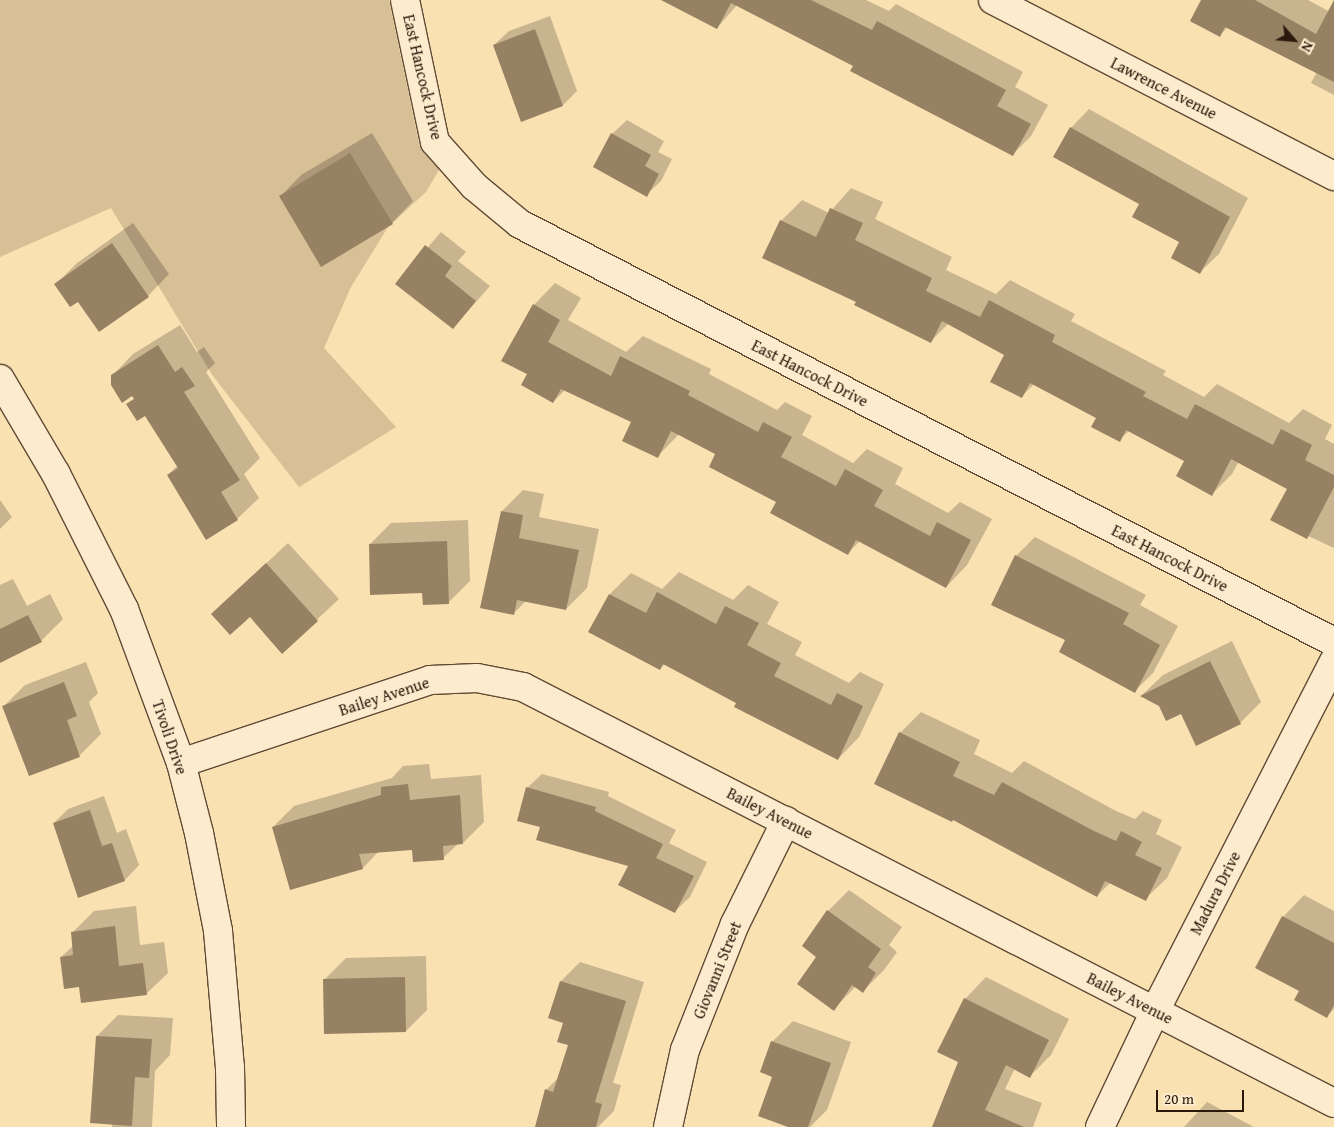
<!DOCTYPE html>
<style>
body{margin:0}
#map{position:relative;width:1334px;height:1127px;overflow:hidden;background:#fae1b2;font-family:"Gentium Book Plus",serif}
div>[style]{position:absolute}
[style*='--x']{left:calc(var(--x)*1px);top:calc(var(--y)*1px);width:calc(var(--w)*1px);rotate:calc(var(--a)*1deg)}
.green>*{inset:0;background:#d7bf96}
.shadow>*{inset:0;background:#0003}
.building>*{inset:0;background:#978163}
.roads{filter:drop-shadow(1px 0 #604b36) drop-shadow(-1px 0 #604b36) drop-shadow(0 1px #604b36) drop-shadow(0 -1px #604b36)}
.minor>*{height:28px;margin:-14px;padding:0 14px;transform-origin:14px;border-radius:14px;background:#fceccd}
.tertiary>*{height:28px;margin:-14px;padding:0 14px;transform-origin:14px;border-radius:14px;background:#fceccd}
span{translate:-50% -50%;white-space:nowrap;text-align:center;line-height:1.15;-webkit-text-stroke:4.5px #fceccd;paint-order:stroke}
.street-label{font-size:16px;color:#2c190d}
.north{position:absolute;left:1269px;top:15px;width:50px;height:50px;-webkit-text-stroke:4px #fceccd;paint-order:stroke;rotate:117deg;font-size:14px;font-weight:700;line-height:20px;text-align:center;color:#2c190d}
.north::after{content:'';display:block;margin:auto;width:18px;height:22px;background:#2c190d;clip-path:polygon(50% 0,100% 100%,50% 72%,0 100%)}
.scale{position:absolute;left:1156px;top:1090px;width:88px;height:22px;box-sizing:border-box;border:2px solid #2c190d;border-top:0;padding-left:6px;font-size:15px;line-height:18px;white-space:nowrap;color:#2c190d;-webkit-text-stroke:4px #fceccd;paint-order:stroke}
</style>
<div id="map">
<div class="green">
<div style="clip-path:polygon(0 0,389px 0,419px 143px,439px 170px,426px 192px,388px 227px,351px 287px,324px 348px,396px 427px,299px 487px,213px 376px,111px 208px,0 257px)"></div>
</div>
<div class="shadow">
<div style="clip-path:polygon(677px 0,866px 0,889px 11px,896px 4px,1023px 72px,1015px 87px,1048px 105px,1031px 136px,1013px 154px,855px 65px,737px 5px,717px 28px)"></div>
<div style="clip-path:polygon(1203px 0,1308px 0,1332px 13px,1334px 10px,1334px 95px,1311px 83px,1317px 72px,1228px 27px,1220px 35px,1191px 22px)"></div>
<div style="clip-path:polygon(550px 16px,577px 91px,563px 105px,522px 120px,494px 45px,509px 31px)"></div>
<div style="clip-path:polygon(1089px 109px,1248px 198px,1219px 254px,1200px 272px,1181px 242px,1141px 204px,1071px 128px)"></div>
<div style="clip-path:polygon(627px 120px,664px 141px,658px 152px,672px 159px,661px 181px,646px 195px,612px 134px)"></div>
<div style="clip-path:polygon(372px 133px,413px 201px,392px 223px,280px 197px,301px 175px)"></div>
<div style="clip-path:polygon(851px 188px,883px 202px,875px 219px,952px 257px,946px 270px,996px 294px,1010px 280px,1075px 314px,1071px 321px,1166px 371px,1163px 375px,1204px 397px,1217px 384px,1289px 423px,1303px 409px,1332px 425px,1325px 439px,1334px 444px,1334px 548px,1272px 519px,1289px 488px,1239px 461px,1232px 474px,1212px 494px,1186px 461px,1129px 431px,1119px 440px,1098px 418px,1034px 384px,1021px 397px,1006px 354px,949px 323px,930px 342px,858px 301px,781px 221px,802px 200px,829px 213px)"></div>
<div style="clip-path:polygon(133px 223px,169px 274px,148px 296px,78px 300px,56px 284px,77px 263px)"></div>
<div style="clip-path:polygon(441px 232px,466px 252px,458px 261px,490px 286px,453px 328px,397px 284px)"></div>
<div style="clip-path:polygon(555px 283px,581px 298px,568px 320px,626px 352px,643px 336px,711px 369px,709px 374px,777px 410px,785px 402px,812px 416px,802px 435px,853px 463px,867px 449px,903px 468px,895px 484px,948px 513px,960px 502px,992px 519px,967px 565px,946px 587px,860px 541px,848px 553px,716px 454px,679px 434px,657px 457px,633px 422px,566px 389px,553px 402px,529px 374px,534px 305px)"></div>
<div style="clip-path:polygon(180px 325px,197px 352px,204px 347px,215px 363px,206px 372px,260px 458px,244px 474px,259px 498px,237px 519px,168px 475px,178px 465px,145px 414px,128px 404px,135px 398px,112px 376px,133px 354px)"></div>
<div style="clip-path:polygon(523px 490px,544px 494px,539px 517px,599px 529px,587px 588px,566px 609px,526px 601px,513px 614px,502px 511px)"></div>
<div style="clip-path:polygon(0 500px,12px 517px,0 529px)"></div>
<div style="clip-path:polygon(468px 520px,470px 581px,449px 602px,424px 592px,370px 544px,391px 523px)"></div>
<div style="clip-path:polygon(1035px 537px,1146px 595px,1140px 605px,1178px 626px,1153px 673px,1135px 691px,1067px 640px,1016px 556px)"></div>
<div style="clip-path:polygon(288px 543px,339px 599px,282px 652px,250px 616px,212px 614px)"></div>
<div style="clip-path:polygon(679px 572px,733px 600px,748px 585px,779px 602px,767px 624px,802px 642px,795px 655px,849px 683px,860px 672px,884px 684px,859px 737px,838px 759px,665px 664px,660px 669px,590px 632px,610px 594px,631px 573px,662px 589px)"></div>
<div style="clip-path:polygon(13px 579px,27px 606px,50px 594px,63px 619px,41px 641px,0 662px,0 585px)"></div>
<div style="clip-path:polygon(1232px 641px,1261px 702px,1240px 723px,1181px 712px,1142px 695px,1163px 675px)"></div>
<div style="clip-path:polygon(86px 662px,98px 693px,89px 702px,101px 734px,80px 755px,29px 775px,4px 706px,25px 685px)"></div>
<div style="clip-path:polygon(921px 712px,980px 740px,974px 754px,1012px 773px,1024px 761px,1116px 811px,1135px 819px,1143px 811px,1162px 820px,1156px 834px,1182px 847px,1167px 878px,1145px 899px,1111px 882px,1097px 896px,900px 733px)"></div>
<div style="clip-path:polygon(429px 764px,431px 779px,481px 775px,484px 822px,463px 843px,458px 844px,443px 858px,413px 849px,379px 851px,363px 868px,291px 888px,273px 827px,294px 806px,392px 778px,403px 766px)"></div>
<div style="clip-path:polygon(542px 774px,609px 792px,608px 796px,676px 830px,669px 843px,707px 862px,690px 897px,675px 911px,630px 865px,541px 826px,527px 788px)"></div>
<div style="clip-path:polygon(104px 796px,117px 833px,126px 829px,139px 865px,125px 880px,79px 896px,54px 823px,68px 809px)"></div>
<div style="clip-path:polygon(849px 890px,902px 927px,889px 945px,897px 952px,884px 970px,863px 991px,856px 986px,834px 1009px,828px 911px)"></div>
<div style="clip-path:polygon(1304px 895px,1334px 911px,1334px 1009px,1327px 1016px,1301px 991px,1283px 917px)"></div>
<div style="clip-path:polygon(136px 906px,140px 945px,164px 942px,168px 973px,146px 994px,61px 957px,74px 945px,72px 933px,94px 911px)"></div>
<div style="clip-path:polygon(426px 956px,427px 1010px,406px 1031px,324px 980px,346px 958px)"></div>
<div style="clip-path:polygon(580px 962px,644px 982px,613px 1083px,621px 1085px,614px 1111px,598px 1127px,536px 1127px,546px 1090px,559px 1077px,570px 1045px,561px 981px)"></div>
<div style="clip-path:polygon(986px 977px,1069px 1019px,1051px 1055px,1030px 1076px,1015px 1068px,1005px 1089px,1042px 1103px,1033px 1127px,933px 1127px,959px 1061px,965px 999px)"></div>
<div style="clip-path:polygon(118px 1015px,173px 1018px,170px 1055px,155px 1071px,152px 1127px,112px 1127px,97px 1036px)"></div>
<div style="clip-path:polygon(793px 1021px,851px 1042px,827px 1110px,810px 1127px,792px 1127px,772px 1042px)"></div>
<div style="clip-path:polygon(1207px 1102px,1254px 1127px,1184px 1127px)"></div>
</div>
<div class="building">
<div style="clip-path:polygon(661px 0,811px 0,872px 30px,877px 21px,1006px 90px,997px 106px,1031px 124px,1013px 156px,850px 71px,853px 66px,731px 3px,717px 29px)"></div>
<div style="clip-path:polygon(1201px 0,1255px 0,1316px 34px,1334px 0,1334px 82px,1225px 27px,1220px 37px,1190px 21px)"></div>
<div style="clip-path:polygon(535px 29px,563px 106px,521px 122px,493px 45px)"></div>
<div style="clip-path:polygon(1070px 127px,1230px 217px,1200px 274px,1171px 258px,1179px 242px,1132px 217px,1139px 204px,1053px 157px)"></div>
<div style="clip-path:polygon(611px 133px,651px 155px,645px 166px,659px 174px,647px 197px,593px 167px)"></div>
<div style="clip-path:polygon(350px 153px,393px 224px,321px 267px,279px 196px)"></div>
<div style="clip-path:polygon(830px 208px,863px 223px,855px 240px,932px 278px,926px 291px,980px 317px,989px 300px,1055px 335px,1052px 342px,1146px 392px,1143px 396px,1187px 419px,1195px 404px,1273px 445px,1281px 429px,1312px 445px,1305px 460px,1334px 475px,1334px 487px,1307px 539px,1270px 520px,1287px 489px,1231px 459px,1212px 496px,1176px 476px,1184px 461px,1126px 430px,1120px 442px,1091px 427px,1096px 418px,1030px 383px,1022px 398px,990px 382px,1004px 355px,942px 321px,931px 343px,854px 305px,856px 302px,762px 258px,780px 220px,816px 237px)"></div>
<div style="clip-path:polygon(112px 243px,149px 297px,99px 332px,78px 302px,70px 307px,54px 284px)"></div>
<div style="clip-path:polygon(425px 245px,452px 266px,445px 276px,476px 301px,453px 329px,395px 284px)"></div>
<div style="clip-path:polygon(533px 304px,560px 320px,548px 342px,611px 376px,620px 356px,690px 391px,688px 395px,758px 432px,763px 422px,792px 437px,781px 457px,836px 486px,845px 469px,883px 490px,874px 506px,930px 536px,937px 522px,971px 540px,946px 588px,856px 540px,848px 555px,770px 513px,776px 502px,709px 467px,715px 454px,671px 431px,658px 458px,622px 441px,631px 422px,561px 389px,553px 403px,521px 385px,527px 374px,501px 361px)"></div>
<div style="clip-path:polygon(158px 345px,175px 372px,182px 367px,195px 386px,184px 392px,240px 480px,221px 492px,238px 520px,206px 540px,167px 475px,178px 468px,145px 416px,137px 421px,126px 404px,134px 399px,132px 396px,122px 403px,111px 385px,111px 375px)"></div>
<div style="clip-path:polygon(501px 511px,523px 515px,519px 538px,579px 550px,566px 610px,517px 600px,514px 615px,480px 608px)"></div>
<div style="clip-path:polygon(447px 541px,449px 604px,423px 605px,422px 593px,370px 595px,369px 544px)"></div>
<div style="clip-path:polygon(1015px 555px,1129px 613px,1123px 624px,1160px 645px,1135px 693px,1059px 652px,1065px 640px,991px 605px)"></div>
<div style="clip-path:polygon(266px 563px,318px 621px,282px 654px,250px 617px,230px 635px,211px 614px)"></div>
<div style="clip-path:polygon(657px 592px,716px 624px,725px 606px,759px 623px,747px 645px,781px 663px,774px 676px,831px 705px,837px 693px,863px 706px,838px 760px,734px 707px,736px 703px,663px 664px,660px 670px,588px 632px,609px 594px,646px 613px)"></div>
<div style="clip-path:polygon(28px 615px,42px 642px,0 663px,0 629px)"></div>
<div style="clip-path:polygon(1210px 661px,1241px 724px,1196px 746px,1181px 714px,1166px 721px,1159px 706px,1140px 696px)"></div>
<div style="clip-path:polygon(64px 682px,77px 716px,67px 720px,80px 757px,29px 776px,2px 706px)"></div>
<div style="clip-path:polygon(899px 732px,960px 762px,953px 776px,994px 795px,1002px 782px,1094px 831px,1116px 841px,1121px 831px,1142px 842px,1135px 855px,1162px 868px,1146px 901px,1105px 881px,1097px 897px,953px 820px,952px 822px,874px 784px)"></div>
<div style="clip-path:polygon(408px 784px,410px 800px,460px 795px,463px 844px,443px 846px,444px 860px,413px 862px,412px 850px,359px 854px,363px 869px,290px 890px,272px 827px,381px 795px,381px 787px)"></div>
<div style="clip-path:polygon(526px 787px,596px 807px,595px 811px,663px 844px,656px 858px,694px 876px,675px 913px,618px 885px,628px 866px,536px 840px,540px 827px,517px 821px)"></div>
<div style="clip-path:polygon(90px 810px,102px 846px,112px 843px,125px 881px,78px 898px,53px 823px)"></div>
<div style="clip-path:polygon(827px 910px,881px 949px,868px 967px,876px 973px,863px 993px,852px 985px,834px 1011px,797px 984px,816px 957px,802px 946px)"></div>
<div style="clip-path:polygon(1282px 916px,1334px 943px,1334px 1005px,1327px 1018px,1294px 1000px,1299px 991px,1255px 968px)"></div>
<div style="clip-path:polygon(115px 926px,119px 966px,143px 963px,147px 995px,81px 1003px,79px 987px,64px 989px,60px 957px,73px 955px,71px 932px)"></div>
<div style="clip-path:polygon(405px 977px,406px 1032px,324px 1034px,323px 979px)"></div>
<div style="clip-path:polygon(560px 981px,626px 1001px,595px 1102px,602px 1104px,596px 1127px,535px 1127px,545px 1089px,553px 1092px,568px 1045px,557px 1042px,563px 1023px,548px 1018px)"></div>
<div style="clip-path:polygon(964px 998px,1049px 1040px,1030px 1078px,1006px 1065px,985px 1110px,1024px 1127px,932px 1127px,958px 1062px,937px 1052px)"></div>
<div style="clip-path:polygon(96px 1036px,152px 1039px,149px 1078px,135px 1077px,132px 1126px,90px 1123px)"></div>
<div style="clip-path:polygon(771px 1041px,831px 1063px,808px 1127px,788px 1127px,758px 1116px,772px 1077px,760px 1072px)"></div>
</div>
<div class="roads">
<div class="minor">
<div style="--x:405;--y:0;--w:145;--a:78.1"></div>
<div style="--x:435;--y:142;--w:59;--a:48.4"></div>
<div style="--x:474;--y:186;--w:60;--a:39.6"></div>
<div style="--x:520;--y:224;--w:915;--a:27.18"></div>
<div style="--x:993;--y:0;--w:384;--a:27.3"></div>
<div style="--x:181;--y:763;--w:262;--a:-18.4"></div>
<div style="--x:430;--y:680;--w:47;--a:-2.4"></div>
<div style="--x:477;--y:678;--w:47;--a:11.1"></div>
<div style="--x:523;--y:687;--w:911;--a:27.16"></div>
<div style="--x:668;--y:1127;--w:79;--a:-77.6"></div>
<div style="--x:685;--y:1050;--w:136;--a:-68.4"></div>
<div style="--x:735;--y:924;--w:115;--a:-63.7"></div>
<div style="--x:1100;--y:1127;--w:128;--a:-64.6"></div>
<div style="--x:1155;--y:1011;--w:393;--a:-62.9"></div>
</div>
<div class="tertiary">
<div style="--x:0;--y:379;--w:110;--a:59.5"></div>
<div style="--x:56;--y:474;--w:151;--a:63.3"></div>
<div style="--x:124;--y:609;--w:164;--a:69.7"></div>
<div style="--x:181;--y:763;--w:72;--a:75.6"></div>
<div style="--x:199;--y:833;--w:100;--a:79"></div>
<div style="--x:218;--y:931;--w:137;--a:85"></div>
<div style="--x:230;--y:1067;--w:60;--a:89"></div>
</div>
</div>
<div class="street-label">
<span style="left:423px;top:77px;rotate:77deg">East Hancock Drive</span>
<span style="left:1164px;top:88px;rotate:27deg">Lawrence Avenue</span>
<span style="left:810px;top:373px;rotate:27deg">East Hancock Drive</span>
<span style="left:1170px;top:558px;rotate:27deg">East Hancock Drive</span>
<span style="left:384px;top:696px;rotate:-18deg">Bailey Avenue</span>
<span style="left:170px;top:737px;rotate:71deg">Tivoli Drive</span>
<span style="left:770px;top:813px;rotate:27deg">Bailey Avenue</span>
<span style="left:1215px;top:893px;rotate:-63deg">Madura Drive</span>
<span style="left:717px;top:970px;rotate:-68deg">Giovanni Street</span>
<span style="left:1130px;top:998px;rotate:27deg">Bailey Avenue</span>
</div>
<div class="north">N</div>
<div class="scale">20 m</div>
</div>
